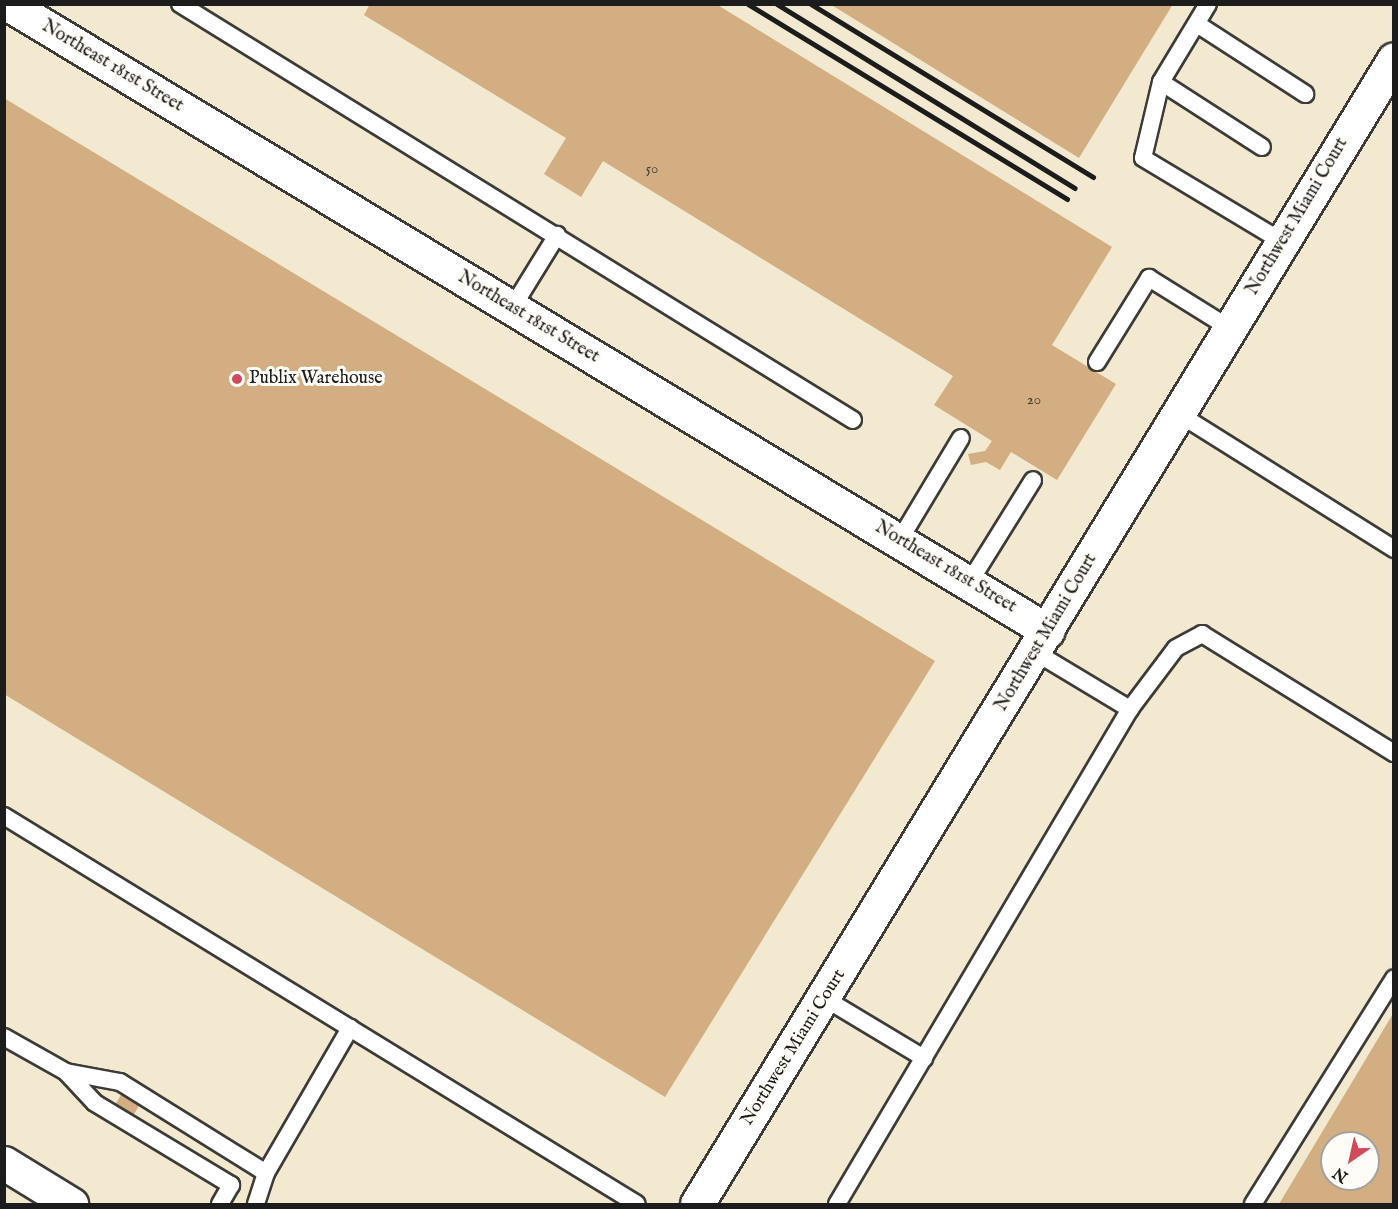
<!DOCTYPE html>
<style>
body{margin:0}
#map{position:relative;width:1398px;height:1209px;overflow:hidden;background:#f2e9d0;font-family:"IM FELL English",serif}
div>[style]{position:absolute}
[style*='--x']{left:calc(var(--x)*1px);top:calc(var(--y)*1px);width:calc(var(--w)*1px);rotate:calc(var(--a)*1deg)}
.building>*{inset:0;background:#d2ae82}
.roads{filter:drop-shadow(2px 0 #3c3b37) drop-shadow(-2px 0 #3c3b37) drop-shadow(0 2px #3c3b37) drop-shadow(0 -2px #3c3b37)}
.service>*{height:16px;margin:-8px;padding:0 8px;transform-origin:8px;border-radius:8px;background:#fff}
.minor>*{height:33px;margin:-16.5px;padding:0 16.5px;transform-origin:16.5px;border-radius:16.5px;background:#fff}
.primary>*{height:33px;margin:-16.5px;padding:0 16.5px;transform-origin:16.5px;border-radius:16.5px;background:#fff}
.rail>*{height:4.5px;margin:-2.25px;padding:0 2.25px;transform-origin:2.25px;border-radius:2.25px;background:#1c1c1c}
.dots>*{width:16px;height:16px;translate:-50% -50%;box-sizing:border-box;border:3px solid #fdfcf7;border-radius:50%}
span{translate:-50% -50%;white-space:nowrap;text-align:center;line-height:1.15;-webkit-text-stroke:6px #fdfcf7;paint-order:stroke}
.number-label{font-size:15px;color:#4a4036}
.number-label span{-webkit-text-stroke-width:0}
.street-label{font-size:18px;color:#1c1c1c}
.poi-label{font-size:18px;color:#1c1c1c}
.left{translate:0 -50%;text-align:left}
.frame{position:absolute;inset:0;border:6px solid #1c1c1c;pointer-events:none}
.north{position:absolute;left:1320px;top:1131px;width:60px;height:60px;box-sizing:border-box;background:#fdfcf7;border:2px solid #a3a29f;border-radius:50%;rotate:214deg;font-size:16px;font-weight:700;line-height:24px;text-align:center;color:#1c1c1c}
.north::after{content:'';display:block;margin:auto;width:21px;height:27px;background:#d1495b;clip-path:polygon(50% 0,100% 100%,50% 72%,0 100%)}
</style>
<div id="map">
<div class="building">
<div style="clip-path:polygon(370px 4px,716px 4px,1112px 247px,1052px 345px,1116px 384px,1057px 480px,1011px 452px,1000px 470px,986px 462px,971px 465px,968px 454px,985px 451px,992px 441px,934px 405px,953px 376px,603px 161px,581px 197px,544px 174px,566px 138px,364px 15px)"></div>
<div style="clip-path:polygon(830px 4px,1173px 4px,1079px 158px)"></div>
<div style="clip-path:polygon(4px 98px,935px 661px,665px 1097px,4px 694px)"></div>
<div style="clip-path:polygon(evenodd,1394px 1012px,1394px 1204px,1279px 1204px,1394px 1012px,1332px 1143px,1368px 1143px,1368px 1179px,1332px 1179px,1332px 1143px)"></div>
<div style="clip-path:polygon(122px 1093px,140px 1104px,133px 1116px,115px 1105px)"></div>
</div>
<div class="roads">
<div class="service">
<div style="--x:180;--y:4;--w:791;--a:31.72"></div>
<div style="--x:1208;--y:4;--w:91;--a:121.1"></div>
<div style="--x:1161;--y:82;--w:120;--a:32.8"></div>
<div style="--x:1197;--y:24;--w:129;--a:32.9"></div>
<div style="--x:1161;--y:82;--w:78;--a:103.3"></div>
<div style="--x:1143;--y:158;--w:163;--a:31"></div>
<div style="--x:512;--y:308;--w:86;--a:-58.3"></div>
<div style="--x:1097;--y:362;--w:99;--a:-58.2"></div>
<div style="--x:1149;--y:278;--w:97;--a:31.9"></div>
<div style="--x:1179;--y:414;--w:254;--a:32.1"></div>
<div style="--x:899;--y:541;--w:120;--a:-59"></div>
<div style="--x:969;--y:583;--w:121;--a:-58.1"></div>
<div style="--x:1035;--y:652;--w:111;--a:31"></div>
<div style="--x:4;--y:816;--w:742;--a:31.51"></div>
<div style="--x:824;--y:998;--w:117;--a:31"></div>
<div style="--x:4;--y:1037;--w:71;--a:29.4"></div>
<div style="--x:66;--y:1072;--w:42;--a:46.9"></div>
<div style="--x:95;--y:1103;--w:159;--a:31.1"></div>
<div style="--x:231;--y:1185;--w:22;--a:120"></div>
<div style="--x:66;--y:1072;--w:55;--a:10.5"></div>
<div style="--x:120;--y:1082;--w:172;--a:31.9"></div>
<div style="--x:266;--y:1173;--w:33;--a:108"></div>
<div style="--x:266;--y:1173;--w:168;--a:-59.9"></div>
<div style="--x:837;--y:1204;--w:575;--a:-59.38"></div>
<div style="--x:1130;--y:709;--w:76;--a:-53"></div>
<div style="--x:1176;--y:648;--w:30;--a:-28"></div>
<div style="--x:1202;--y:634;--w:226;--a:31.8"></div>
<div style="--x:1253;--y:1204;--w:266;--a:-58"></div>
</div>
<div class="minor">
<div style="--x:8;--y:4;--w:1214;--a:31.09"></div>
<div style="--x:697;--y:1204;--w:1340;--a:-58.67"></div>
</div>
<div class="primary">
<div style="--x:4;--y:1163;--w:79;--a:31.5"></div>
</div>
</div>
<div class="rail">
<div style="--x:748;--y:4;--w:374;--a:31.4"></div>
<div style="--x:777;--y:4;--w:350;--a:31.7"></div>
<div style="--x:811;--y:4;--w:331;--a:31.5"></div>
</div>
<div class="dots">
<div style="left:237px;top:379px;background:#d1495b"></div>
</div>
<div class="number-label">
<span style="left:652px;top:169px">50</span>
<span style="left:1034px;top:400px">20</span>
</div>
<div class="street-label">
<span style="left:112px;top:67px;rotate:31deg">Northeast 181st Street</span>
<span style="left:1298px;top:217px;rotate:-59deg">Northwest Miami Court</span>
<span style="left:528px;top:318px;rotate:31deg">Northeast 181st Street</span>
<span style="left:945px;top:568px;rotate:31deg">Northeast 181st Street</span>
<span style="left:1047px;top:633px;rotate:-59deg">Northwest Miami Court</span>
<span style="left:794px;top:1048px;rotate:-58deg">Northwest Miami Court</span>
</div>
<div class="poi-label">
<span class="left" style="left:249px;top:379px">Publix Warehouse</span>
</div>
<div class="frame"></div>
<div class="north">N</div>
</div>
